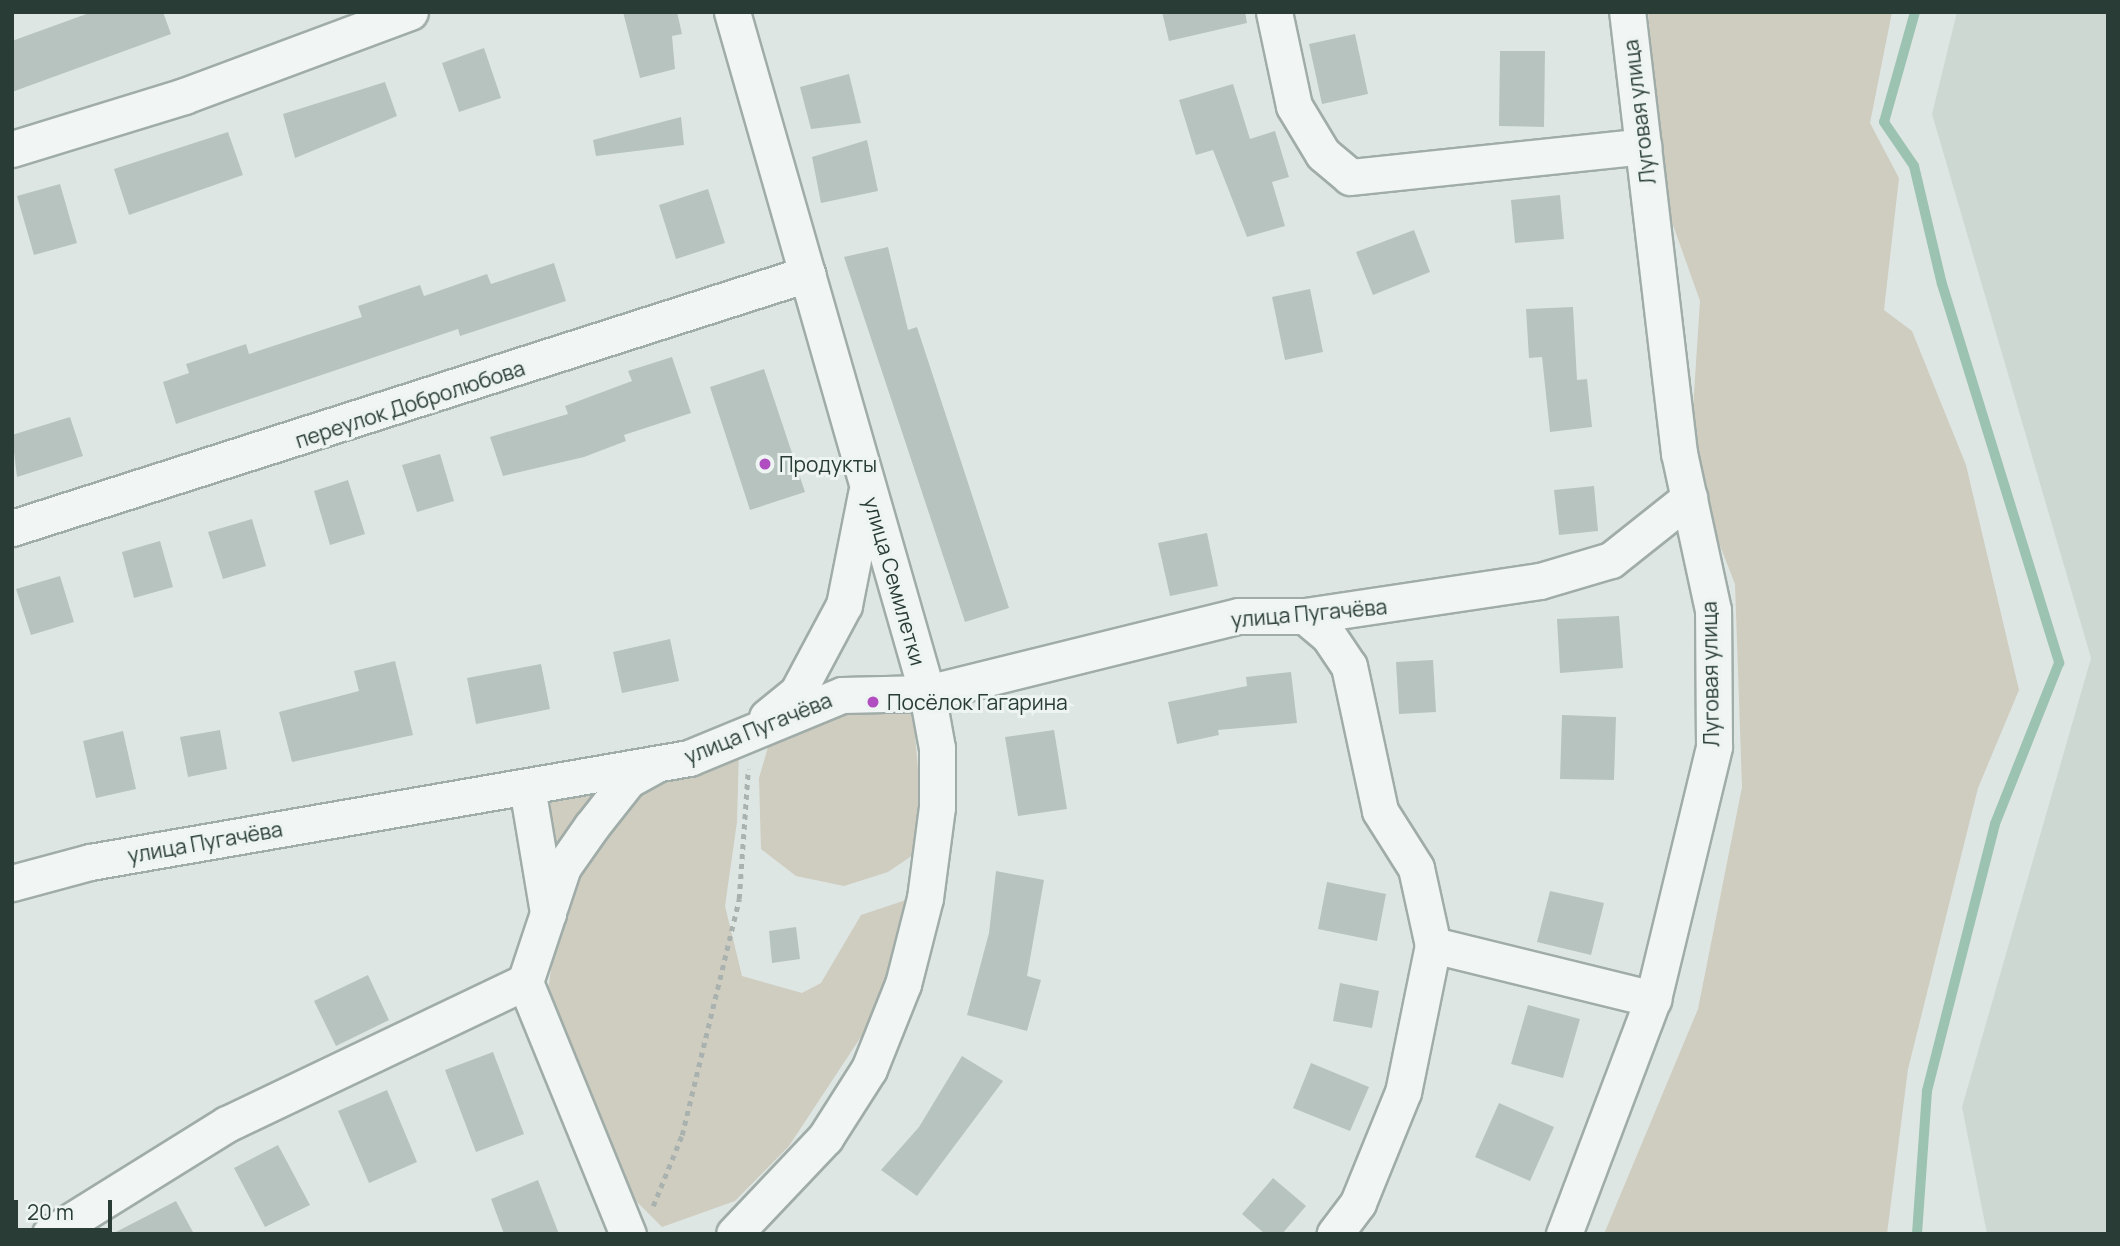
<!DOCTYPE html>
<meta charset="utf-8">
<style>
body{margin:0}
#map{position:relative;width:2120px;height:1246px;overflow:hidden;background:#dee6e3;font-family:Manrope,sans-serif}
div>[style]{position:absolute}
[style*='--x']{left:calc(var(--x)*1px);top:calc(var(--y)*1px);width:calc(var(--w)*1px);rotate:calc(var(--a)*1deg)}
.built>*{inset:0;background:#cdd8d3}
.green>*{inset:0;background:#cfccc0}
.stream>*{height:10px;margin:-5px;padding:0 5px;transform-origin:5px;border-radius:5px;background:#9cc3b1}
.building>*{inset:0;background:#b6c3be}
.path>*{height:4.5px;margin-top:-2.25px;transform-origin:0;background:repeating-linear-gradient(90deg,#a9b2af 0 5px,transparent 0 10px)}
.roads{filter:drop-shadow(2px 0 #a0aca8) drop-shadow(-2px 0 #a0aca8) drop-shadow(0 2px #a0aca8) drop-shadow(0 -2px #a0aca8)}
.minor>*{height:35px;margin:-17.5px;padding:0 17.5px;transform-origin:17.5px;border-radius:17.5px;background:#f1f5f3}
.dots>*{width:19px;height:19px;translate:-50% -50%;box-sizing:border-box;border:4px solid #edf4f1;border-radius:50%}
span{translate:-50% -50%;white-space:nowrap;text-align:center;line-height:1.15;-webkit-text-stroke:6px #edf4f1;paint-order:stroke}
.street-label{font-size:21px;color:#293c35}
.poi-label{font-size:21px;color:#293c35}
.left{translate:0 -50%;text-align:left}
.frame{position:absolute;inset:0;border:14px solid #293c35;pointer-events:none}
.scale{position:absolute;left:14px;top:1200px;width:98px;height:32px;box-sizing:border-box;border:4px solid #293c35;border-top:0;padding-left:9px;font-size:21px;line-height:24px;white-space:nowrap;color:#293c35;-webkit-text-stroke:5px #edf4f1;paint-order:stroke}
</style>
<div id="map">
<div class="built">
<div style="clip-path:polygon(1957px 12px,2108px 12px,2108px 1234px,1987px 1234px,1962px 1107px,2091px 658px,1932px 114px)"></div>
</div>
<div class="green">
<div style="clip-path:polygon(1648px 12px,1892px 12px,1870px 123px,1899px 178px,1884px 310px,1912px 331px,1966px 465px,2019px 690px,1978px 788px,1908px 1069px,1887px 1234px,1604px 1234px,1698px 1009px,1742px 787px,1735px 584px,1701px 497px,1693px 409px,1700px 301px,1667px 208px)"></div>
<div style="clip-path:polygon(912px 701px,922px 815px,913px 855px,888px 872px,844px 886px,796px 876px,761px 849px,759px 778px,771px 737px,817px 712px)"></div>
<div style="clip-path:polygon(739px 748px,737px 822px,725px 906px,742px 976px,802px 993px,821px 983px,861px 915px,906px 900px,905px 922px,872px 1020px,789px 1146px,735px 1201px,662px 1227px,637px 1202px,584px 1102px,547px 997px,557px 929px,550px 804px,568px 785px,638px 790px)"></div>
</div>
<div class="stream">
<div style="--x:1915;--y:12;--w:114;--a:105.7"></div>
<div style="--x:1884;--y:122;--w:53;--a:55.7"></div>
<div style="--x:1914;--y:166;--w:121;--a:76.7"></div>
<div style="--x:1942;--y:284;--w:397;--a:72.8"></div>
<div style="--x:2059;--y:663;--w:173;--a:111.7"></div>
<div style="--x:1995;--y:824;--w:276;--a:104.3"></div>
<div style="--x:1927;--y:1091;--w:143;--a:94"></div>
</div>
<div class="building">
<div style="clip-path:polygon(92px 12px,163px 12px,171px 34px,12px 92px,12px 41px)"></div>
<div style="clip-path:polygon(623px 12px,677px 12px,682px 34px,672px 36px,675px 69px,640px 78px)"></div>
<div style="clip-path:polygon(1162px 12px,1245px 12px,1247px 23px,1169px 41px)"></div>
<div style="clip-path:polygon(1355px 34px,1368px 94px,1322px 104px,1309px 44px)"></div>
<div style="clip-path:polygon(484px 48px,501px 98px,459px 112px,442px 63px)"></div>
<div style="clip-path:polygon(1500px 51px,1545px 51px,1544px 127px,1499px 126px)"></div>
<div style="clip-path:polygon(849px 74px,861px 123px,811px 129px,800px 87px)"></div>
<div style="clip-path:polygon(385px 82px,397px 116px,295px 158px,283px 114px)"></div>
<div style="clip-path:polygon(1233px 84px,1250px 139px,1275px 131px,1289px 177px,1272px 182px,1285px 226px,1247px 237px,1213px 150px,1196px 155px,1179px 100px)"></div>
<div style="clip-path:polygon(681px 117px,684px 145px,596px 156px,593px 140px)"></div>
<div style="clip-path:polygon(228px 132px,243px 175px,129px 215px,114px 169px)"></div>
<div style="clip-path:polygon(867px 140px,878px 191px,821px 203px,812px 157px)"></div>
<div style="clip-path:polygon(60px 184px,77px 243px,34px 255px,17px 196px)"></div>
<div style="clip-path:polygon(708px 189px,725px 243px,676px 259px,659px 205px)"></div>
<div style="clip-path:polygon(1560px 195px,1564px 239px,1515px 243px,1511px 200px)"></div>
<div style="clip-path:polygon(1414px 230px,1430px 272px,1373px 295px,1356px 252px)"></div>
<div style="clip-path:polygon(888px 247px,908px 330px,917px 327px,1009px 608px,965px 622px,844px 257px)"></div>
<div style="clip-path:polygon(554px 263px,566px 301px,460px 336px,458px 329px,176px 424px,163px 382px,189px 373px,186px 364px,246px 344px,249px 354px,362px 317px,358px 306px,420px 285px,424px 296px,487px 274px,491px 284px)"></div>
<div style="clip-path:polygon(1310px 289px,1323px 352px,1285px 360px,1272px 297px)"></div>
<div style="clip-path:polygon(1573px 307px,1577px 380px,1587px 379px,1592px 427px,1550px 432px,1542px 357px,1529px 358px,1526px 309px)"></div>
<div style="clip-path:polygon(672px 357px,691px 413px,624px 435px,626px 441px,584px 457px,503px 476px,490px 437px,568px 414px,565px 406px,632px 381px,628px 371px)"></div>
<div style="clip-path:polygon(764px 369px,805px 492px,750px 510px,710px 387px)"></div>
<div style="clip-path:polygon(70px 417px,83px 456px,17px 477px,12px 435px)"></div>
<div style="clip-path:polygon(440px 454px,454px 501px,417px 512px,402px 465px)"></div>
<div style="clip-path:polygon(348px 480px,365px 534px,330px 545px,314px 491px)"></div>
<div style="clip-path:polygon(1594px 486px,1598px 531px,1559px 535px,1554px 490px)"></div>
<div style="clip-path:polygon(252px 519px,266px 566px,223px 579px,208px 532px)"></div>
<div style="clip-path:polygon(1207px 533px,1218px 586px,1170px 596px,1158px 543px)"></div>
<div style="clip-path:polygon(160px 541px,173px 587px,134px 598px,122px 552px)"></div>
<div style="clip-path:polygon(60px 576px,74px 622px,31px 635px,16px 589px)"></div>
<div style="clip-path:polygon(1619px 616px,1623px 668px,1560px 673px,1557px 619px)"></div>
<div style="clip-path:polygon(670px 639px,679px 681px,622px 693px,613px 652px)"></div>
<div style="clip-path:polygon(1433px 660px,1436px 712px,1399px 714px,1396px 662px)"></div>
<div style="clip-path:polygon(395px 661px,413px 735px,292px 762px,279px 712px,359px 691px,354px 671px)"></div>
<div style="clip-path:polygon(541px 664px,550px 709px,476px 724px,467px 678px)"></div>
<div style="clip-path:polygon(1291px 672px,1297px 723px,1218px 730px,1219px 735px,1177px 744px,1168px 702px,1247px 686px,1246px 677px)"></div>
<div style="clip-path:polygon(1562px 715px,1616px 717px,1614px 780px,1560px 779px)"></div>
<div style="clip-path:polygon(220px 730px,227px 769px,188px 777px,180px 737px)"></div>
<div style="clip-path:polygon(1054px 730px,1067px 809px,1018px 816px,1005px 737px)"></div>
<div style="clip-path:polygon(123px 731px,136px 789px,96px 798px,83px 741px)"></div>
<div style="clip-path:polygon(996px 871px,1044px 880px,1027px 976px,1041px 980px,1027px 1031px,967px 1015px,989px 933px)"></div>
<div style="clip-path:polygon(1327px 882px,1386px 894px,1377px 941px,1318px 929px)"></div>
<div style="clip-path:polygon(1550px 891px,1604px 903px,1591px 955px,1537px 942px)"></div>
<div style="clip-path:polygon(796px 927px,800px 959px,772px 963px,769px 931px)"></div>
<div style="clip-path:polygon(368px 975px,389px 1020px,336px 1046px,314px 1001px)"></div>
<div style="clip-path:polygon(1340px 983px,1379px 991px,1372px 1028px,1333px 1021px)"></div>
<div style="clip-path:polygon(1528px 1005px,1580px 1019px,1563px 1078px,1511px 1064px)"></div>
<div style="clip-path:polygon(493px 1052px,524px 1134px,476px 1152px,445px 1070px)"></div>
<div style="clip-path:polygon(962px 1056px,1003px 1081px,917px 1196px,881px 1170px,919px 1127px)"></div>
<div style="clip-path:polygon(1311px 1063px,1369px 1087px,1350px 1131px,1293px 1108px)"></div>
<div style="clip-path:polygon(387px 1090px,417px 1162px,369px 1183px,338px 1111px)"></div>
<div style="clip-path:polygon(1499px 1103px,1554px 1127px,1530px 1181px,1475px 1157px)"></div>
<div style="clip-path:polygon(278px 1145px,310px 1205px,265px 1227px,234px 1168px)"></div>
<div style="clip-path:polygon(1273px 1178px,1306px 1206px,1282px 1234px,1265px 1234px,1242px 1214px)"></div>
<div style="clip-path:polygon(538px 1180px,559px 1234px,504px 1234px,491px 1199px)"></div>
<div style="clip-path:polygon(176px 1201px,194px 1234px,112px 1234px)"></div>
</div>
<div class="path">
<div style="--x:653;--y:1206;--w:77;--a:-67.8"></div>
<div style="--x:682;--y:1135;--w:243;--a:-76.4"></div>
<div style="--x:739;--y:899;--w:130;--a:-86"></div>
</div>
<div class="roads">
<div class="minor">
<div style="--x:732;--y:12;--w:708;--a:74.02"></div>
<div style="--x:927;--y:693;--w:56;--a:79.7"></div>
<div style="--x:937;--y:748;--w:59;--a:90"></div>
<div style="--x:937;--y:807;--w:92;--a:97.5"></div>
<div style="--x:925;--y:898;--w:89;--a:104.3"></div>
<div style="--x:903;--y:984;--w:92;--a:111.8"></div>
<div style="--x:869;--y:1069;--w:82;--a:122.5"></div>
<div style="--x:825;--y:1138;--w:132;--a:133.5"></div>
<div style="--x:1274;--y:12;--w:96;--a:78"></div>
<div style="--x:1294;--y:106;--w:56;--a:58.9"></div>
<div style="--x:1323;--y:154;--w:35;--a:40"></div>
<div style="--x:1350;--y:177;--w:295;--a:-6"></div>
<div style="--x:12;--y:149;--w:180;--a:-17.1"></div>
<div style="--x:184;--y:96;--w:241;--a:-20.4"></div>
<div style="--x:12;--y:528;--w:835;--a:-17.72"></div>
<div style="--x:1305;--y:616;--w:30;--a:40"></div>
<div style="--x:1328;--y:635;--w:37;--a:56"></div>
<div style="--x:1349;--y:666;--w:148;--a:77.9"></div>
<div style="--x:1380;--y:811;--w:67;--a:57.7"></div>
<div style="--x:1416;--y:868;--w:79;--a:77.6"></div>
<div style="--x:1433;--y:945;--w:150;--a:101.5"></div>
<div style="--x:1403;--y:1092;--w:120;--a:112.1"></div>
<div style="--x:1358;--y:1203;--w:39;--a:127"></div>
<div style="--x:767;--y:717;--w:38;--a:-39"></div>
<div style="--x:797;--y:693;--w:100;--a:-61.9"></div>
<div style="--x:844;--y:605;--w:113;--a:-78.8"></div>
<div style="--x:527;--y:787;--w:128;--a:80.5"></div>
<div style="--x:548;--y:913;--w:73;--a:108.4"></div>
<div style="--x:525;--y:982;--w:272;--a:67.8"></div>
<div style="--x:12;--y:883;--w:81;--a:-15.1"></div>
<div style="--x:90;--y:862;--w:608;--a:-9.85"></div>
<div style="--x:689;--y:758;--w:165;--a:-22.4"></div>
<div style="--x:842;--y:695;--w:85;--a:-1.3"></div>
<div style="--x:927;--y:693;--w:321;--a:-13.9"></div>
<div style="--x:1239;--y:616;--w:66;--a:0"></div>
<div style="--x:1305;--y:616;--w:238;--a:-8.5"></div>
<div style="--x:1540;--y:581;--w:74;--a:-16.5"></div>
<div style="--x:1611;--y:560;--w:100;--a:-38.5"></div>
<div style="--x:550;--y:906;--w:41;--a:-71.6"></div>
<div style="--x:563;--y:867;--w:49;--a:-55"></div>
<div style="--x:591;--y:827;--w:60;--a:-51.8"></div>
<div style="--x:628;--y:780;--w:29;--a:-29"></div>
<div style="--x:1433;--y:945;--w:227;--a:13.8"></div>
<div style="--x:50;--y:1234;--w:208;--a:-31.9"></div>
<div style="--x:227;--y:1124;--w:330;--a:-25.5"></div>
<div style="--x:1564;--y:1234;--w:251;--a:-69.3"></div>
<div style="--x:1653;--y:999;--w:260;--a:-76.4"></div>
<div style="--x:1714;--y:746;--w:136;--a:-90.4"></div>
<div style="--x:1713;--y:610;--w:161;--a:-102.2"></div>
<div style="--x:1679;--y:453;--w:444;--a:-96.7"></div>
</div>
</div>
<div class="dots">
<div style="left:765px;top:464px;background:#b04ec1"></div>
<div style="left:873px;top:702px;background:#b04ec1"></div>
</div>
<div class="street-label">
<span style="left:1639px;top:112px;rotate:-97deg">Луговая улица</span>
<span style="left:410px;top:404px;rotate:-18deg">переулок Добролюбова</span>
<span style="left:895px;top:581px;rotate:74deg">улица Семилетки</span>
<span style="left:1309px;top:613px;rotate:-5deg">улица Пугачёва</span>
<span style="left:1710px;top:674px;rotate:-91deg">Луговая улица</span>
<span style="left:758px;top:728px;rotate:-22deg">улица Пугачёва</span>
<span style="left:205px;top:842px;rotate:-10deg">улица Пугачёва</span>
</div>
<div class="poi-label">
<span class="left" style="left:779px;top:464px">Продукты</span>
<span class="left" style="left:887px;top:702px">Посёлок Гагарина</span>
</div>
<div class="frame"></div>
<div class="scale">20 m</div>
</div>
